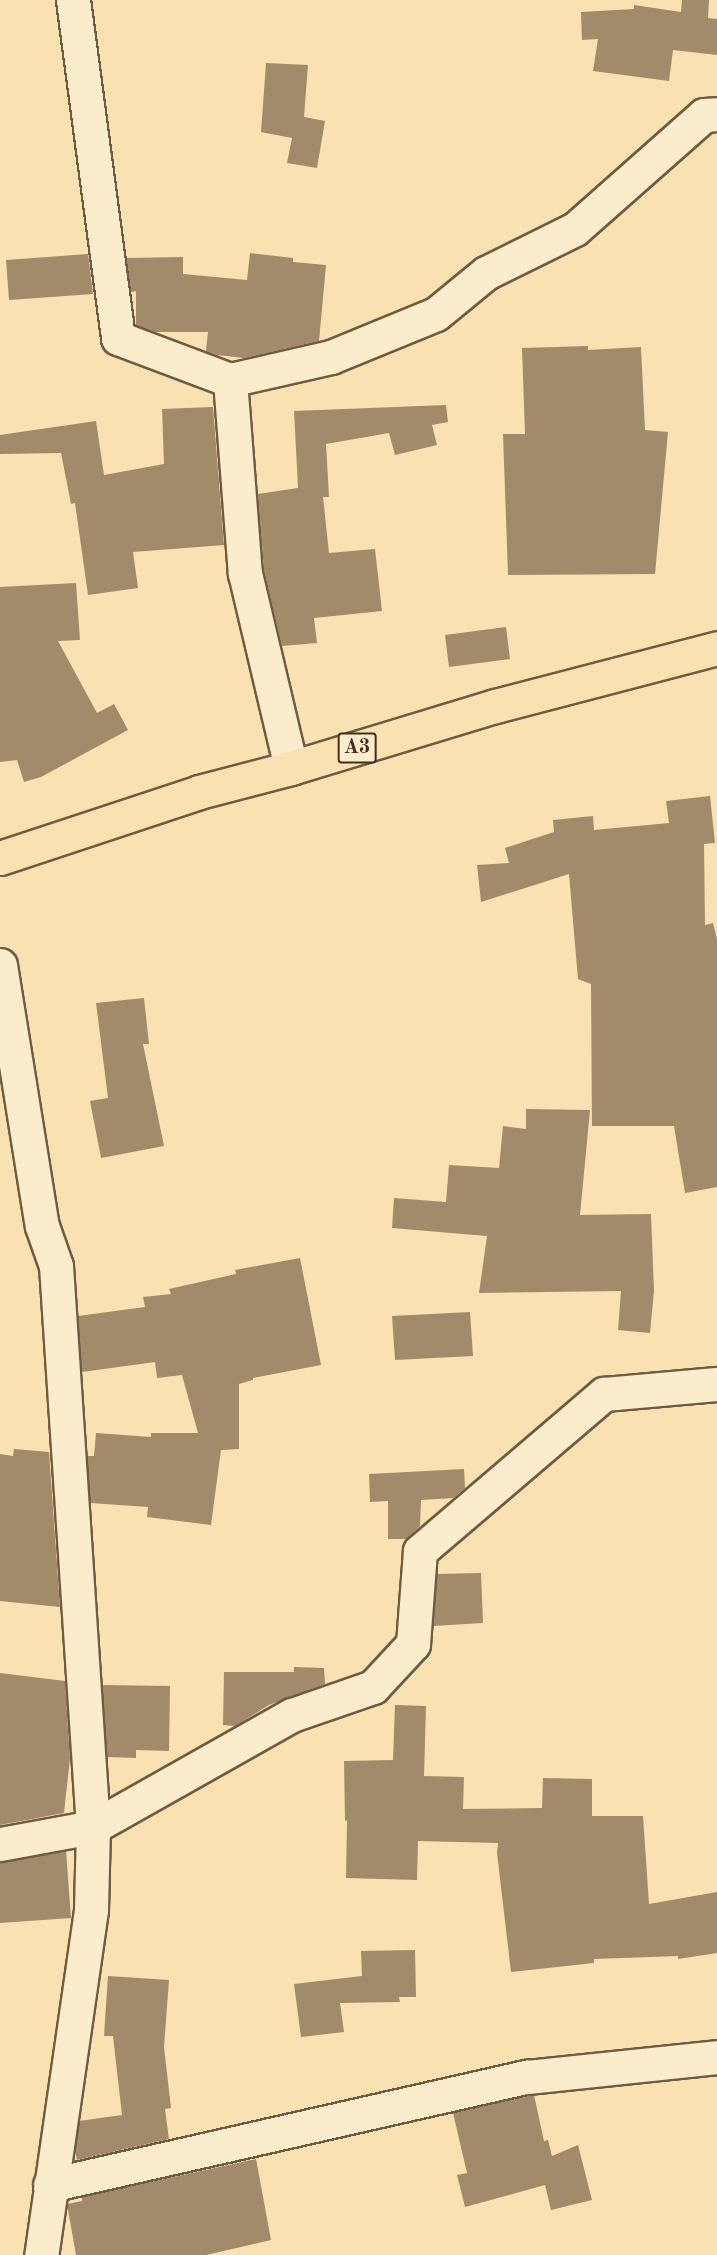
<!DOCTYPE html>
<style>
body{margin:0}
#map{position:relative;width:717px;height:2255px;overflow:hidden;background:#f9e1b1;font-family:"Old Standard TT",serif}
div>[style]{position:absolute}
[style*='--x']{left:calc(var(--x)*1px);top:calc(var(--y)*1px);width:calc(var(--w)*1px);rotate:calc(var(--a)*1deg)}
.building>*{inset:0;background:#a18b6a}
.roads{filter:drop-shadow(2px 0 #6f5b42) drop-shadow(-2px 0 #6f5b42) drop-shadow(0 2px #6f5b42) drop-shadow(0 -2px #6f5b42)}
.minor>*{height:33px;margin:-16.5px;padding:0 16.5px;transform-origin:16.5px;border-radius:16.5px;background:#fbeccc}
.trunk>*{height:33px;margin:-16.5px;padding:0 16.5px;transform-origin:16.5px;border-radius:16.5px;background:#f9e1b1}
span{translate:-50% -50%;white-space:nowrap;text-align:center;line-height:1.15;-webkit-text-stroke:4.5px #fbeccc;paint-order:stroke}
.shield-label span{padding:2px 4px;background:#fbeccc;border:2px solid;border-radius:4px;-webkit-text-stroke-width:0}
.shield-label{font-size:20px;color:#412e1d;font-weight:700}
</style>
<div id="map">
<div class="building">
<div style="clip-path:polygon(682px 0,709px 0,708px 18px,717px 19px,717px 55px,673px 50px,669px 81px,593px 71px,598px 39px,582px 40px,581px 12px,634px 9px,634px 5px,681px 12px)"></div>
<div style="clip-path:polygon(266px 63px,308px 65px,304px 117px,325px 121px,317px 168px,287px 163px,292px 138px,261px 132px)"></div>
<div style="clip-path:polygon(250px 253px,293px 258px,293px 262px,326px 265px,319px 341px,244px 358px,217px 355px,206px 351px,208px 332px,155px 332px,136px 325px,136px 291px,131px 292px,126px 258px,183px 257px,183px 274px,247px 280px)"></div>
<div style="clip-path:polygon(88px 254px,93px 294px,9px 300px,6px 260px)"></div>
<div style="clip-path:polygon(588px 346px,588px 350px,641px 347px,645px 430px,668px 432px,655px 574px,508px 575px,503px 434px,525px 434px,522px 348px)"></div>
<div style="clip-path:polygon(446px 405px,448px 422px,432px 425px,437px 445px,395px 455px,389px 433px,326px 444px,329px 497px,323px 497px,329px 553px,375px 549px,382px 611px,314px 618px,317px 643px,282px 646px,264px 570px,258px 494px,298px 488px,294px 411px)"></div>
<div style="clip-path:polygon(213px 407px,224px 545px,133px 552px,138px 588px,88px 595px,75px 503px,71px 504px,61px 453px,0 454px,0 435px,96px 421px,104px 475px,164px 464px,162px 409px)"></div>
<div style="clip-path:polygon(76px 583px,80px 640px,58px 641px,97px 713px,114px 704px,128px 730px,41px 777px,24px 782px,17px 760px,0 762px,0 587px)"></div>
<div style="clip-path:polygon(506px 627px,510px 659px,449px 667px,445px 635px)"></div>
<div style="clip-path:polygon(710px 796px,715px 843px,704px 844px,705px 925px,713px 923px,717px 939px,717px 1187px,685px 1193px,674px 1126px,592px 1126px,591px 984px,578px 979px,569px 874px,481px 902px,477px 865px,509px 863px,505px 848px,554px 832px,553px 820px,593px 816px,594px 830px,669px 823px,666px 801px)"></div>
<div style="clip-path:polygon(144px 998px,149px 1044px,143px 1044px,164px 1146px,101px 1158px,90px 1101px,108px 1098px,96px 1003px)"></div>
<div style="clip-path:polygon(526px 1109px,590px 1110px,580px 1215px,651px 1214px,654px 1291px,650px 1333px,618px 1330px,621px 1291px,479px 1293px,487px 1236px,392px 1228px,394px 1198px,446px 1202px,449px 1165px,499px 1168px,503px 1126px,526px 1129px)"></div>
<div style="clip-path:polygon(300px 1258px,321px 1365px,253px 1378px,253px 1380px,239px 1384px,239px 1449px,221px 1450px,211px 1525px,147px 1517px,148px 1507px,90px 1503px,87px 1456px,94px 1456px,96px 1433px,151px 1437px,151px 1433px,198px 1433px,182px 1375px,157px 1378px,155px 1362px,82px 1372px,78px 1316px,145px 1307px,143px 1297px,171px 1294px,169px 1289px,236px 1274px,235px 1270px)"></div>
<div style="clip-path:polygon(470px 1312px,473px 1356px,395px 1360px,392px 1316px)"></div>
<div style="clip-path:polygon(14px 1449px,49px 1452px,60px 1607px,0 1601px,0 1454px,13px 1456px)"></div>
<div style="clip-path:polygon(464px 1469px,465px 1488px,453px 1498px,421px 1500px,420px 1526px,406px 1539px,388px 1539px,388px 1501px,370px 1502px,369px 1474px)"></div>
<div style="clip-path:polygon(481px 1573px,483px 1623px,433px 1626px,437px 1574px)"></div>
<div style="clip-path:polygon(294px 1667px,324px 1668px,325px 1684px,269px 1705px,235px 1726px,223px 1725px,224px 1672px,294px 1672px)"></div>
<div style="clip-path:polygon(0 1673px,65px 1681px,70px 1758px,64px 1813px,0 1825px)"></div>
<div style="clip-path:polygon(102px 1685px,170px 1686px,169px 1751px,136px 1750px,136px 1758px,107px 1757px)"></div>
<div style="clip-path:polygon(395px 1705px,426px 1706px,424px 1776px,464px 1777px,463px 1809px,542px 1808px,543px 1778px,592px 1779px,592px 1816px,643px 1816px,649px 1904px,717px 1892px,717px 1953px,678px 1959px,678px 1956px,594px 1959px,594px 1963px,511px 1972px,497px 1853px,498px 1843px,418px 1841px,417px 1880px,346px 1878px,347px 1820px,345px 1821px,344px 1761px,393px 1760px)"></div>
<div style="clip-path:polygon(66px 1851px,71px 1918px,0 1923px,0 1862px)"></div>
<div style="clip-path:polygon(415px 1950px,416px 1997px,399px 1997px,400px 2002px,340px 2003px,344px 2032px,301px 2037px,294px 1984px,362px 1976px,361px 1951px)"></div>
<div style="clip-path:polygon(108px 1976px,169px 1980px,164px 2047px,171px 2108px,165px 2109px,169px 2139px,77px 2160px,75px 2149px,79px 2121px,122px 2115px,113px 2036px,104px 2036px)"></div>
<div style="clip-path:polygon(534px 2095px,544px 2141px,548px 2140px,552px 2156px,578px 2145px,592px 2200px,551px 2210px,545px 2185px,465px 2207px,457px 2175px,467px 2173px,453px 2113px)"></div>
<div style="clip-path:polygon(256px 2159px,271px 2240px,206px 2255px,76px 2255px,67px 2204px,82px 2201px,82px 2197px)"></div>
</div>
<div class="roads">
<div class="minor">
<div style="--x:73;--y:0;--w:341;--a:82.4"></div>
<div style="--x:118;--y:338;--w:120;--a:20.6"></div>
<div style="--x:230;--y:380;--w:104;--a:-12.8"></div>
<div style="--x:331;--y:357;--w:113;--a:-22.3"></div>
<div style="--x:436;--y:314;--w:65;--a:-39.4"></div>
<div style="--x:486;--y:273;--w:99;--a:-26.3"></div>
<div style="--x:575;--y:229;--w:172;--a:-41.5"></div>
<div style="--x:704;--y:115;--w:13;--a:-4"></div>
<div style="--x:230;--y:380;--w:194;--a:85.6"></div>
<div style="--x:245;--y:573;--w:200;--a:76.7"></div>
<div style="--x:0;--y:965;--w:264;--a:80.9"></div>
<div style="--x:42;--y:1226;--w:42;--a:70.7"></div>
<div style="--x:56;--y:1266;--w:562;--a:86.23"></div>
<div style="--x:93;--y:1827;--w:83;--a:91.4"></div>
<div style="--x:91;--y:1910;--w:349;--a:98.2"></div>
<div style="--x:0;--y:1844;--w:95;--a:-10.4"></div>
<div style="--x:93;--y:1827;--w:228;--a:-29.4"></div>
<div style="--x:292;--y:1715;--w:86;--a:-19.1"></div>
<div style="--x:373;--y:1687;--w:59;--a:-47.1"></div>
<div style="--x:413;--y:1644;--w:93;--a:-85.7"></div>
<div style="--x:420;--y:1551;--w:242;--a:-40.5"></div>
<div style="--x:604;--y:1394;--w:113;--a:-5.1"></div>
<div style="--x:50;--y:2185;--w:489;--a:-12.8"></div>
<div style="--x:527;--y:2077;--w:191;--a:-6"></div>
</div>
<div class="trunk">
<div style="--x:0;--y:858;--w:210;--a:-18.3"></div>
<div style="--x:199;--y:792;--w:95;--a:-14.6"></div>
<div style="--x:291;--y:768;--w:213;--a:-16.9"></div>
<div style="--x:495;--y:706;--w:229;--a:-14.6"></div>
</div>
</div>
<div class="shield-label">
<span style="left:357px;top:748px">A3</span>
</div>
</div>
